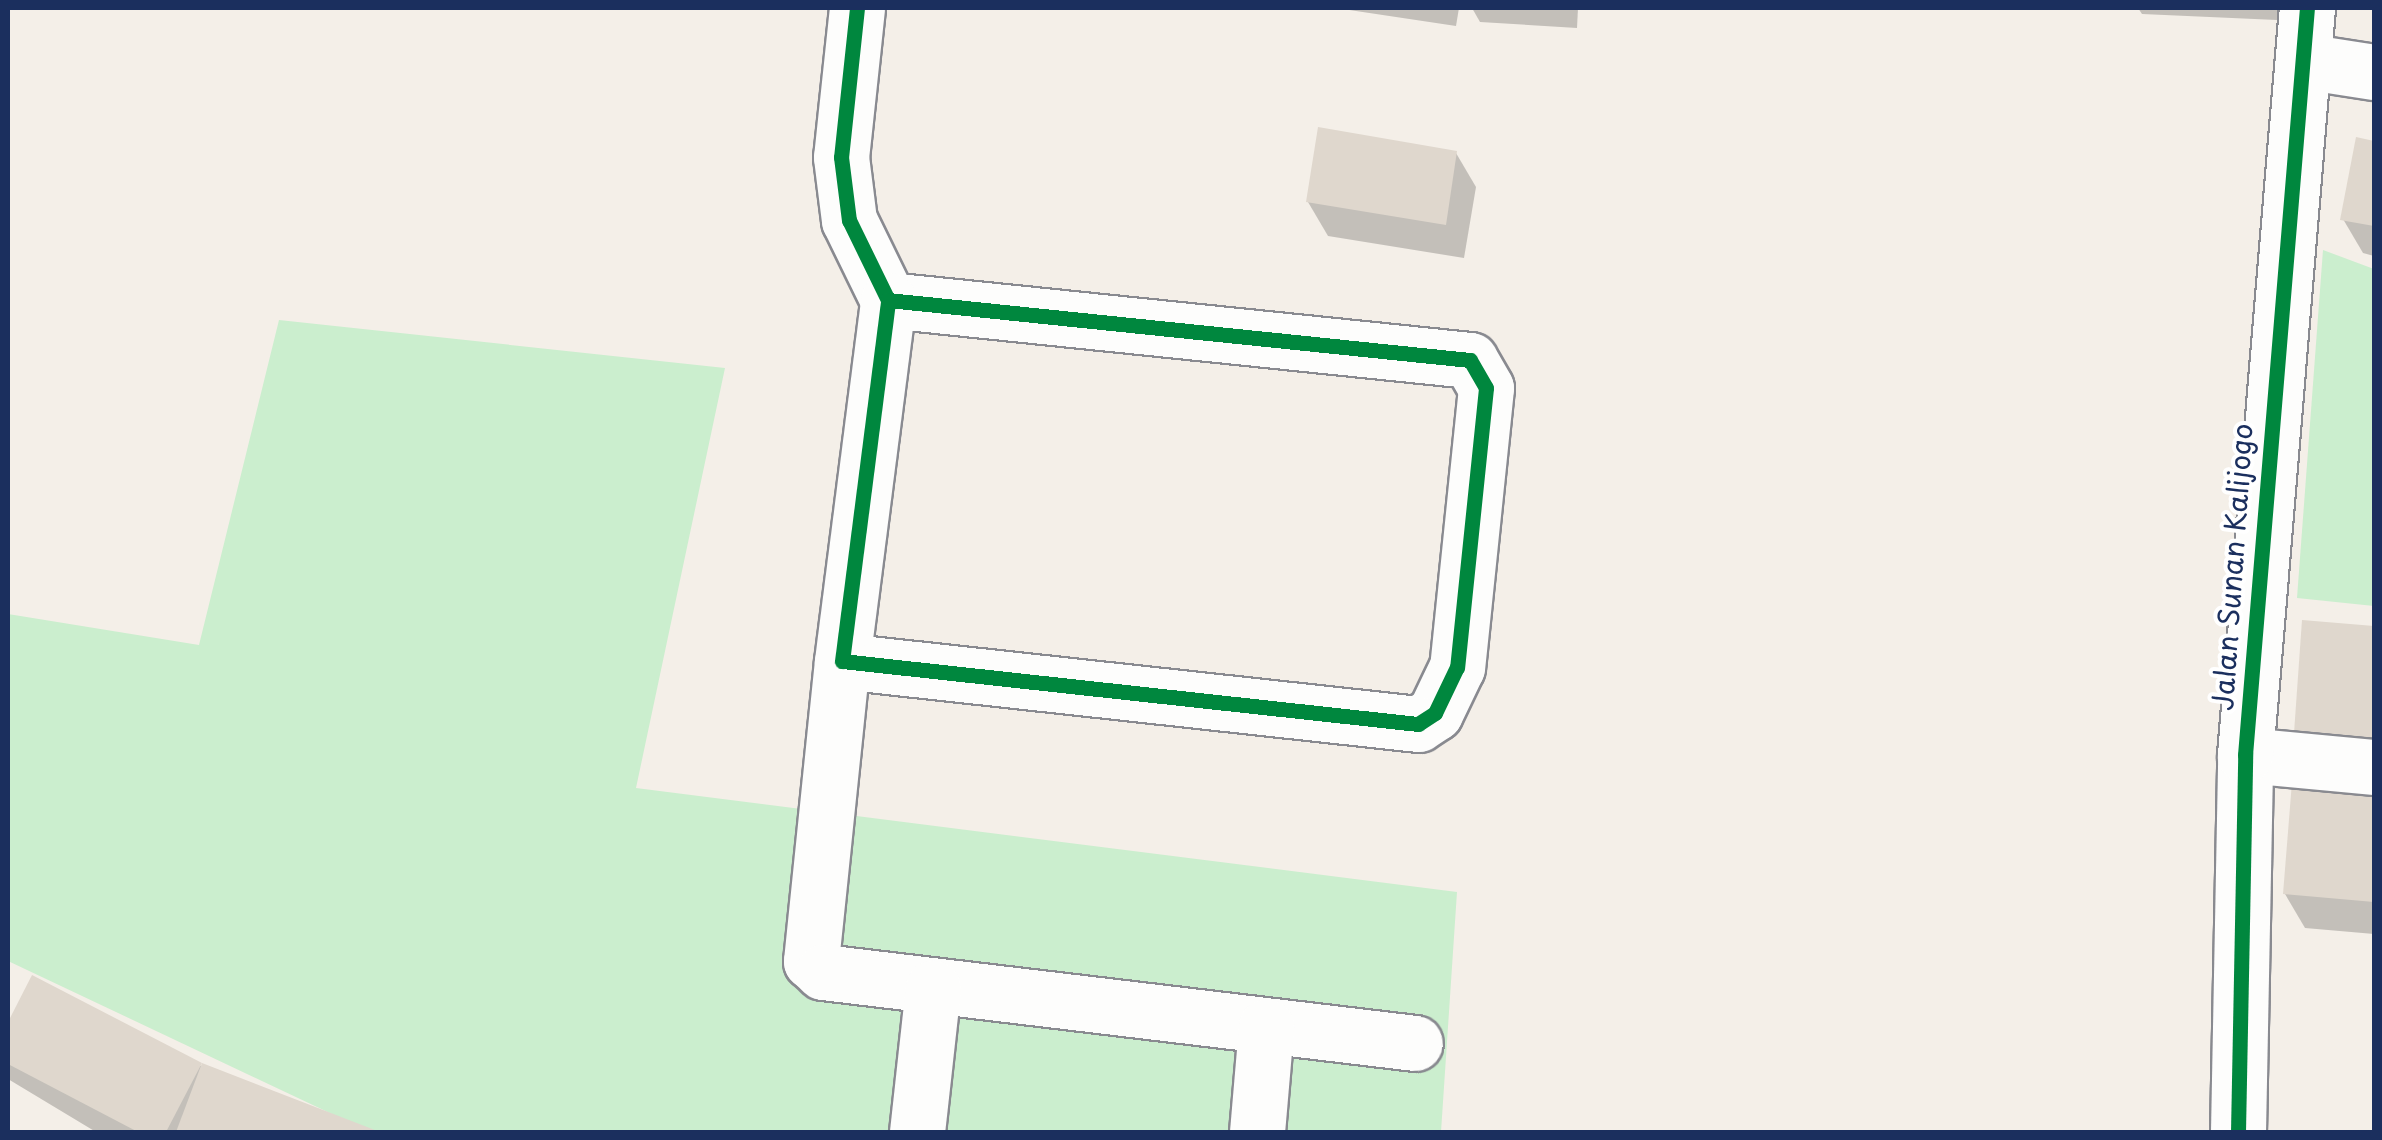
<!DOCTYPE html>
<style>
body{margin:0}
#map{position:relative;width:2382px;height:1140px;overflow:hidden;background:#f4efe8;font-family:"Playpen Sans",sans-serif}
div>[style]{position:absolute}
[style*='--x']{left:calc(var(--x)*1px);top:calc(var(--y)*1px);width:calc(var(--w)*1px);rotate:calc(var(--a)*1deg)}
.green>*{inset:0;background:#cbeece}
.shadow>*{inset:0;background:#0003}
.building>*{inset:0;background:#dfd7cd}
.roads{filter:drop-shadow(2px 0 #898a90) drop-shadow(-2px 0 #898a90) drop-shadow(0 2px #898a90) drop-shadow(0 -2px #898a90)}
.street>*{height:55px;margin:-27.5px;padding:0 27.5px;transform-origin:27.5px;border-radius:27.5px;background:#fdfdfc}
.secondary>*{height:55px;margin:-27.5px;padding:0 27.5px;transform-origin:27.5px;border-radius:27.5px;background:#fdfdfc}
.cycleway>*{height:15px;margin:-7.5px;padding:0 7.5px;transform-origin:7.5px;border-radius:7.5px;background:#00873e}
span{translate:-50% -50%;white-space:nowrap;text-align:center;line-height:1.15;-webkit-text-stroke:8px #fff;paint-order:stroke}
.street-label{font-size:28px;color:#1b2f5e}
.frame{position:absolute;inset:0;border:10px solid #1b2f5e;pointer-events:none}
</style>
<div id="map">
<div class="green">
<div style="clip-path:polygon(2323px 250px,2374px 269px,2374px 606px,2297px 598px)"></div>
<div style="clip-path:polygon(279px 320px,725px 368px,636px 788px,1457px 892px,1441px 1132px,370px 1132px,8px 961px,8px 614px,199px 645px)"></div>
</div>
<div class="shadow">
<div style="clip-path:polygon(1336px 8px,1459px 8px,1456px 26px)"></div>
<div style="clip-path:polygon(1472px 8px,1578px 8px,1577px 28px,1480px 22px)"></div>
<div style="clip-path:polygon(2138px 8px,2302px 8px,2302px 21px,2142px 14px)"></div>
<div style="clip-path:polygon(2358px 140px,2374px 143px,2374px 256px,2363px 253px,2343px 219px)"></div>
<div style="clip-path:polygon(1456px 153px,1476px 187px,1464px 258px,1328px 236px,1308px 202px)"></div>
<div style="clip-path:polygon(2305px 622px,2374px 628px,2374px 771px)"></div>
<div style="clip-path:polygon(2374px 791px,2374px 934px,2305px 928px,2285px 894px)"></div>
<div style="clip-path:polygon(33px 978px,201px 1066px,374px 1132px,96px 1132px,8px 1079px,8px 1028px)"></div>
</div>
<div class="building">
<div style="clip-path:polygon(1318px 127px,1457px 151px,1446px 225px,1306px 202px)"></div>
<div style="clip-path:polygon(2356px 137px,2374px 141px,2374px 226px,2340px 220px)"></div>
<div style="clip-path:polygon(2302px 620px,2374px 626px,2374px 740px,2294px 733px)"></div>
<div style="clip-path:polygon(2292px 782px,2374px 788px,2374px 902px,2283px 894px)"></div>
<div style="clip-path:polygon(32px 975px,202px 1063px,166px 1132px,138px 1132px,8px 1064px,8px 1022px)"></div>
<div style="clip-path:polygon(202px 1063px,380px 1132px,176px 1132px)"></div>
</div>
<div class="roads">
<div class="street">
<div style="--x:857;--y:8;--w:150;--a:96.1"></div>
<div style="--x:841;--y:157;--w:64;--a:82.8"></div>
<div style="--x:849;--y:220;--w:89;--a:64"></div>
<div style="--x:888;--y:300;--w:585;--a:5.89"></div>
<div style="--x:1470;--y:360;--w:32;--a:60"></div>
<div style="--x:1486;--y:388;--w:281;--a:95.9"></div>
<div style="--x:1457;--y:667;--w:51;--a:115.6"></div>
<div style="--x:1435;--y:713;--w:20;--a:147"></div>
<div style="--x:1418;--y:724;--w:579;--a:-173.76"></div>
<div style="--x:842;--y:661;--w:364;--a:-82.7"></div>
<div style="--x:2303;--y:61;--w:72;--a:8.8"></div>
<div style="--x:842;--y:661;--w:302;--a:95.9"></div>
<div style="--x:811;--y:961;--w:16;--a:43"></div>
<div style="--x:823;--y:972;--w:596;--a:6.84"></div>
<div style="--x:2245;--y:755;--w:130;--a:5.3"></div>
<div style="--x:917;--y:1132;--w:145;--a:-83.7"></div>
<div style="--x:1257;--y:1132;--w:106;--a:-85.1"></div>
</div>
<div class="secondary">
<div style="--x:2238;--y:1132;--w:377;--a:-88.9"></div>
<div style="--x:2245;--y:755;--w:750;--a:-85.26"></div>
</div>
</div>
<div class="cycleway">
<div style="--x:857;--y:8;--w:150;--a:96.1"></div>
<div style="--x:841;--y:157;--w:64;--a:82.8"></div>
<div style="--x:849;--y:220;--w:89;--a:64"></div>
<div style="--x:888;--y:300;--w:585;--a:5.89"></div>
<div style="--x:1470;--y:360;--w:32;--a:60"></div>
<div style="--x:1486;--y:388;--w:281;--a:95.9"></div>
<div style="--x:1457;--y:667;--w:51;--a:115.6"></div>
<div style="--x:1435;--y:713;--w:20;--a:147"></div>
<div style="--x:1418;--y:724;--w:579;--a:-173.76"></div>
<div style="--x:842;--y:661;--w:364;--a:-82.7"></div>
<div style="--x:2238;--y:1132;--w:377;--a:-88.9"></div>
<div style="--x:2245;--y:755;--w:750;--a:-85.26"></div>
</div>
<div class="street-label">
<span style="left:2232px;top:567px;rotate:-86deg">Jalan Sunan Kalijogo</span>
</div>
<div class="frame"></div>
</div>
